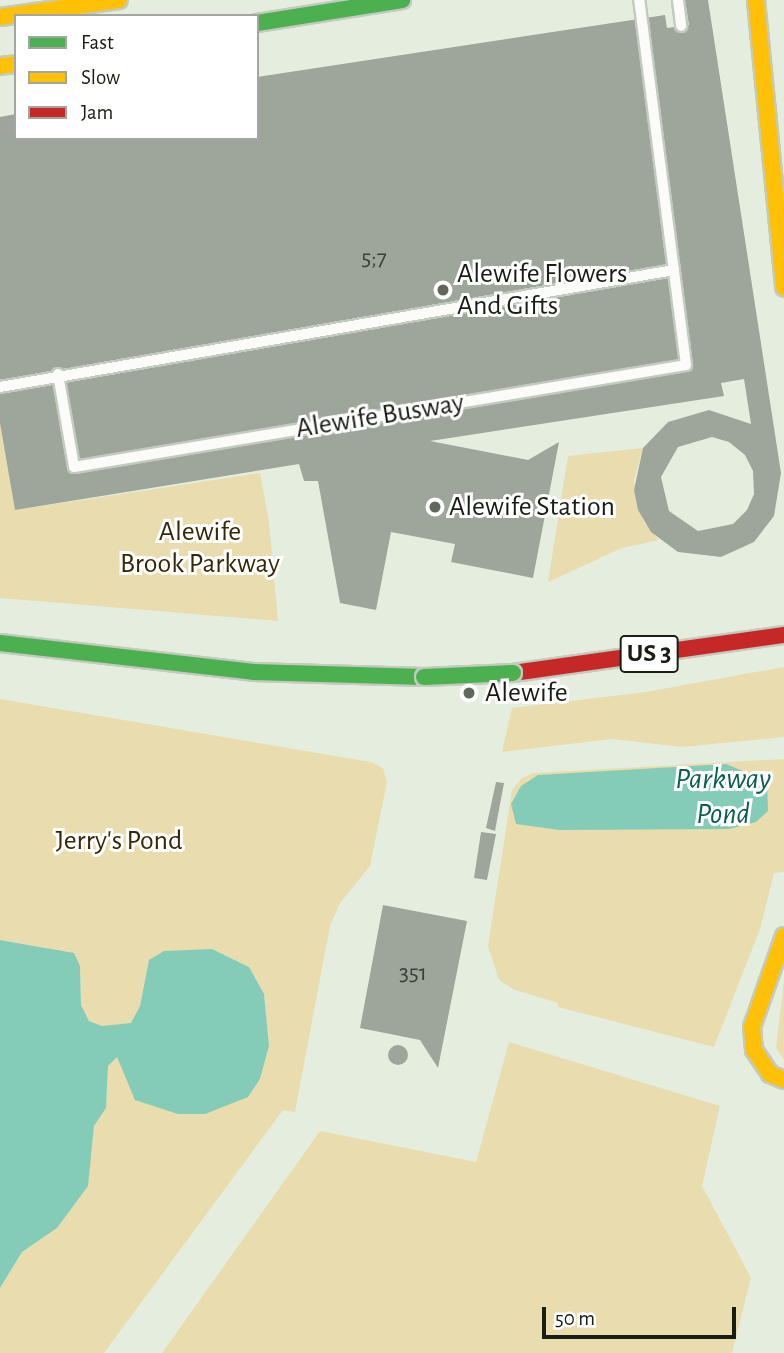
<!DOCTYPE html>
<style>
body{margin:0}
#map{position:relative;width:784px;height:1353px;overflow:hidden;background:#e5eede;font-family:"Alegreya Sans",sans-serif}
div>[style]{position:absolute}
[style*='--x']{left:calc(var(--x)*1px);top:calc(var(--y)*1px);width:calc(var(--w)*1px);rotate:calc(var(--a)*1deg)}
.green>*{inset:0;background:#e9dcaf}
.water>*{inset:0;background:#84ccb8}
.building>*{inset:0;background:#9ea69c}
.round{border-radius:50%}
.roads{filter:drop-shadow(2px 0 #c3cabe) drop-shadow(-2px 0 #c3cabe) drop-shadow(0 2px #c3cabe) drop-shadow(0 -2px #c3cabe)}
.lane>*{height:10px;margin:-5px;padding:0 5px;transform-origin:5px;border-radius:5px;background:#fbfcfa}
.fast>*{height:16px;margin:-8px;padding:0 8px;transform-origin:8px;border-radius:8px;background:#4caf50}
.slow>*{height:16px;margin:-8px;padding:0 8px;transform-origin:8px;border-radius:8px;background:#ffc107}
.jam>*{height:16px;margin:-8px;padding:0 8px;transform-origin:8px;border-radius:8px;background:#c62828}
.bridges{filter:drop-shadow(2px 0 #c3cabe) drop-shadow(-2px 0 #c3cabe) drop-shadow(0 2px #c3cabe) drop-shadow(0 -2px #c3cabe)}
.fast-bridge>*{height:16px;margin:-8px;padding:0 8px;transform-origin:8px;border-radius:8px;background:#4caf50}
.dots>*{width:19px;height:19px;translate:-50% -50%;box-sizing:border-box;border:4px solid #fff;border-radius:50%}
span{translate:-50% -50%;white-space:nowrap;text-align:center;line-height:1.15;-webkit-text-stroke:6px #fff;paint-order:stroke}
.number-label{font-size:24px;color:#3a4036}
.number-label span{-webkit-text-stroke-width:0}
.shield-label span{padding:2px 5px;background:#fff;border:2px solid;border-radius:5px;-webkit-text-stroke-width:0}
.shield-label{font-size:26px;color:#191e14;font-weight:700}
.poi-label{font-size:28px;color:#191e14}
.left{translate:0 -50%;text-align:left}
.street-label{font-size:28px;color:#191e14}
.park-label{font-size:28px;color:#362907}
.water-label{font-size:30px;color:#095f50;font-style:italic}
.legend{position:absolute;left:14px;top:14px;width:245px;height:126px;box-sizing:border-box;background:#fff;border:2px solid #a3a5a1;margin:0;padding:9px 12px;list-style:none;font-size:21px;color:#191e14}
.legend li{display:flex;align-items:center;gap:14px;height:35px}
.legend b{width:35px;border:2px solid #a3a5a1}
.scale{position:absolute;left:542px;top:1307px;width:194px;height:32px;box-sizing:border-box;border:4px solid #191e14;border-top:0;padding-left:9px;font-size:21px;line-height:24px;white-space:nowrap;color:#191e14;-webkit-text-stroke:5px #fff;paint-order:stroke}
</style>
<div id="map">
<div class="green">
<div style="clip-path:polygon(0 423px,16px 510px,260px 473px,269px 522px,278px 621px,0 598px)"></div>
<div style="clip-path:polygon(643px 448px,634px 480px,636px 500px,644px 522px,659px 540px,622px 548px,548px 582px,568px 456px)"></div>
<div style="clip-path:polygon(784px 667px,784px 737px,682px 747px,612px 739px,502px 752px,512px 708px,646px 692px)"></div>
<div style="clip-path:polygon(0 699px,371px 762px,383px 768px,387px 782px,370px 866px,340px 903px,330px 926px,295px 1112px,283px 1110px,104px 1353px,0 1353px,0 1288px,22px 1252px,57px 1228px,91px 1156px,94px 1126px,106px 1108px,108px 1066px,117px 1057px,120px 1063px,248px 1097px,260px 1079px,269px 1046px,264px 995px,249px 967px,212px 949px,149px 960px,140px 1006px,131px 1024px,102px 1026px,89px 1021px,81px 1005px,80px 966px,47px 948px,0 940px)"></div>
<div style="clip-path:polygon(784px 759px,784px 872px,774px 873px,760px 929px,714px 1047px,558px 1007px,558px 1003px,515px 990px,499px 980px,488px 946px,512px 790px,522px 778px,533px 773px)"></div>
<div style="clip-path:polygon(784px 981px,784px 1060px,776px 1048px)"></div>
<div style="clip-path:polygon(509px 1042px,720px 1106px,702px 1186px,751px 1278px,732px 1353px,162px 1353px,320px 1131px,476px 1162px)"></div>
</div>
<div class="water">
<div style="clip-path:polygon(726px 764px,767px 781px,768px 811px,756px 822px,729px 829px,559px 830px,516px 824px,511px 804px,521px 786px,538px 775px)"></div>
<div style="clip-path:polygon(0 940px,74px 953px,80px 966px,81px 1005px,89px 1021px,102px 1026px,131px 1023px,140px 1006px,149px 960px,164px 951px,212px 949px,249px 967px,264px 994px,269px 1046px,260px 1079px,248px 1097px,205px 1114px,178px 1114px,135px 1100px,117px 1057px,108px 1066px,106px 1108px,94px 1126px,88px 1186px,57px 1228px,22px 1252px,0 1288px)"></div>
</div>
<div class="building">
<div style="clip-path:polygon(evenodd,685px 0,708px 0,781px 473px,774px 516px,754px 542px,721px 557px,678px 552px,651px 532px,638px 510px,634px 490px,643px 448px,668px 422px,709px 410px,751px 424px,744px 379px,721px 383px,724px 396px,430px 441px,528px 460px,559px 442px,533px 578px,451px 562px,455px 544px,391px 532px,376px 610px,340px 603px,318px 481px,304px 481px,299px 464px,15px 510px,0 423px,0 117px,16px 114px,16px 138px,257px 138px,257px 77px,665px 15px,667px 28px,689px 25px,685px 0,712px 437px,729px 442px,745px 455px,753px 471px,754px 494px,747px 510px,733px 524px,698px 531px,669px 511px,661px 477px,678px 447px,712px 437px)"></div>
<div style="clip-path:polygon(496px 782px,504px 783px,495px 831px,486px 828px)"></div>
<div style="clip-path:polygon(481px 832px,496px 834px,487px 880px,474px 878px)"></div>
<div style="clip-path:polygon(383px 905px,467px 921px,438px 1068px,420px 1040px,360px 1028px)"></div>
<div class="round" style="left:388px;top:1045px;width:20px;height:20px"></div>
</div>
<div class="roads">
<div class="lane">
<div style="--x:678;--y:0;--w:26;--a:83"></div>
<div style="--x:58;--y:374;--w:94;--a:80.2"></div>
<div style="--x:74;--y:467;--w:620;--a:-9.46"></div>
<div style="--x:686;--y:365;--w:368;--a:-97.3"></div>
<div style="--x:0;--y:387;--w:684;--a:-9.85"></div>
</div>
<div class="fast">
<div style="--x:257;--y:23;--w:147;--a:-9"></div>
<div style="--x:0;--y:643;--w:255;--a:6.5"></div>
<div style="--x:253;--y:672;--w:171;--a:1.7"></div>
</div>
<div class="slow">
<div style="--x:756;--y:0;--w:289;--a:84.4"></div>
<div style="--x:0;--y:17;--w:120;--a:-8.1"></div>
<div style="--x:0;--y:66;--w:16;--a:-7"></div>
<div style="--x:784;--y:936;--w:96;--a:109.4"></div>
<div style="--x:752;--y:1027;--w:23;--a:85"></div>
<div style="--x:754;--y:1050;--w:29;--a:56"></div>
<div style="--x:770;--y:1074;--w:15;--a:23"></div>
</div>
<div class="jam">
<div style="--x:513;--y:673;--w:274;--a:-8"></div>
</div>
</div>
<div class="bridges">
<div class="fast-bridge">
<div style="--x:424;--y:677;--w:89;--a:-2.6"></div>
</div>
</div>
<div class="dots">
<div style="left:443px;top:290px;background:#60675b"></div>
<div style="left:435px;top:507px;background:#60675b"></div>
<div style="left:469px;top:693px;background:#60675b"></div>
</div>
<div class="number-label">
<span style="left:374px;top:259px">5;7</span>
<span style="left:413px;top:974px">351</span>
</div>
<div class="shield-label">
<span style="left:649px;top:654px">US 3</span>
</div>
<div class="poi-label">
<span class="left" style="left:457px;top:290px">Alewife Flowers<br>And Gifts</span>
<span class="left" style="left:449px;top:507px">Alewife Station</span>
<span class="left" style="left:485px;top:693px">Alewife</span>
</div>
<div class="street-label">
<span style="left:380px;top:416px;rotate:-9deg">Alewife Busway</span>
</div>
<div class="park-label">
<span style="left:200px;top:548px">Alewife<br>Brook Parkway</span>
<span style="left:119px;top:841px">Jerry's Pond</span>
</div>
<div class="water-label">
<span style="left:723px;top:796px">Parkway<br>Pond</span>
</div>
<ul class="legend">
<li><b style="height:9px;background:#4caf50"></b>Fast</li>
<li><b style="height:9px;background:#ffc107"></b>Slow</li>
<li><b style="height:9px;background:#c62828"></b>Jam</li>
</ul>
<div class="scale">50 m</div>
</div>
